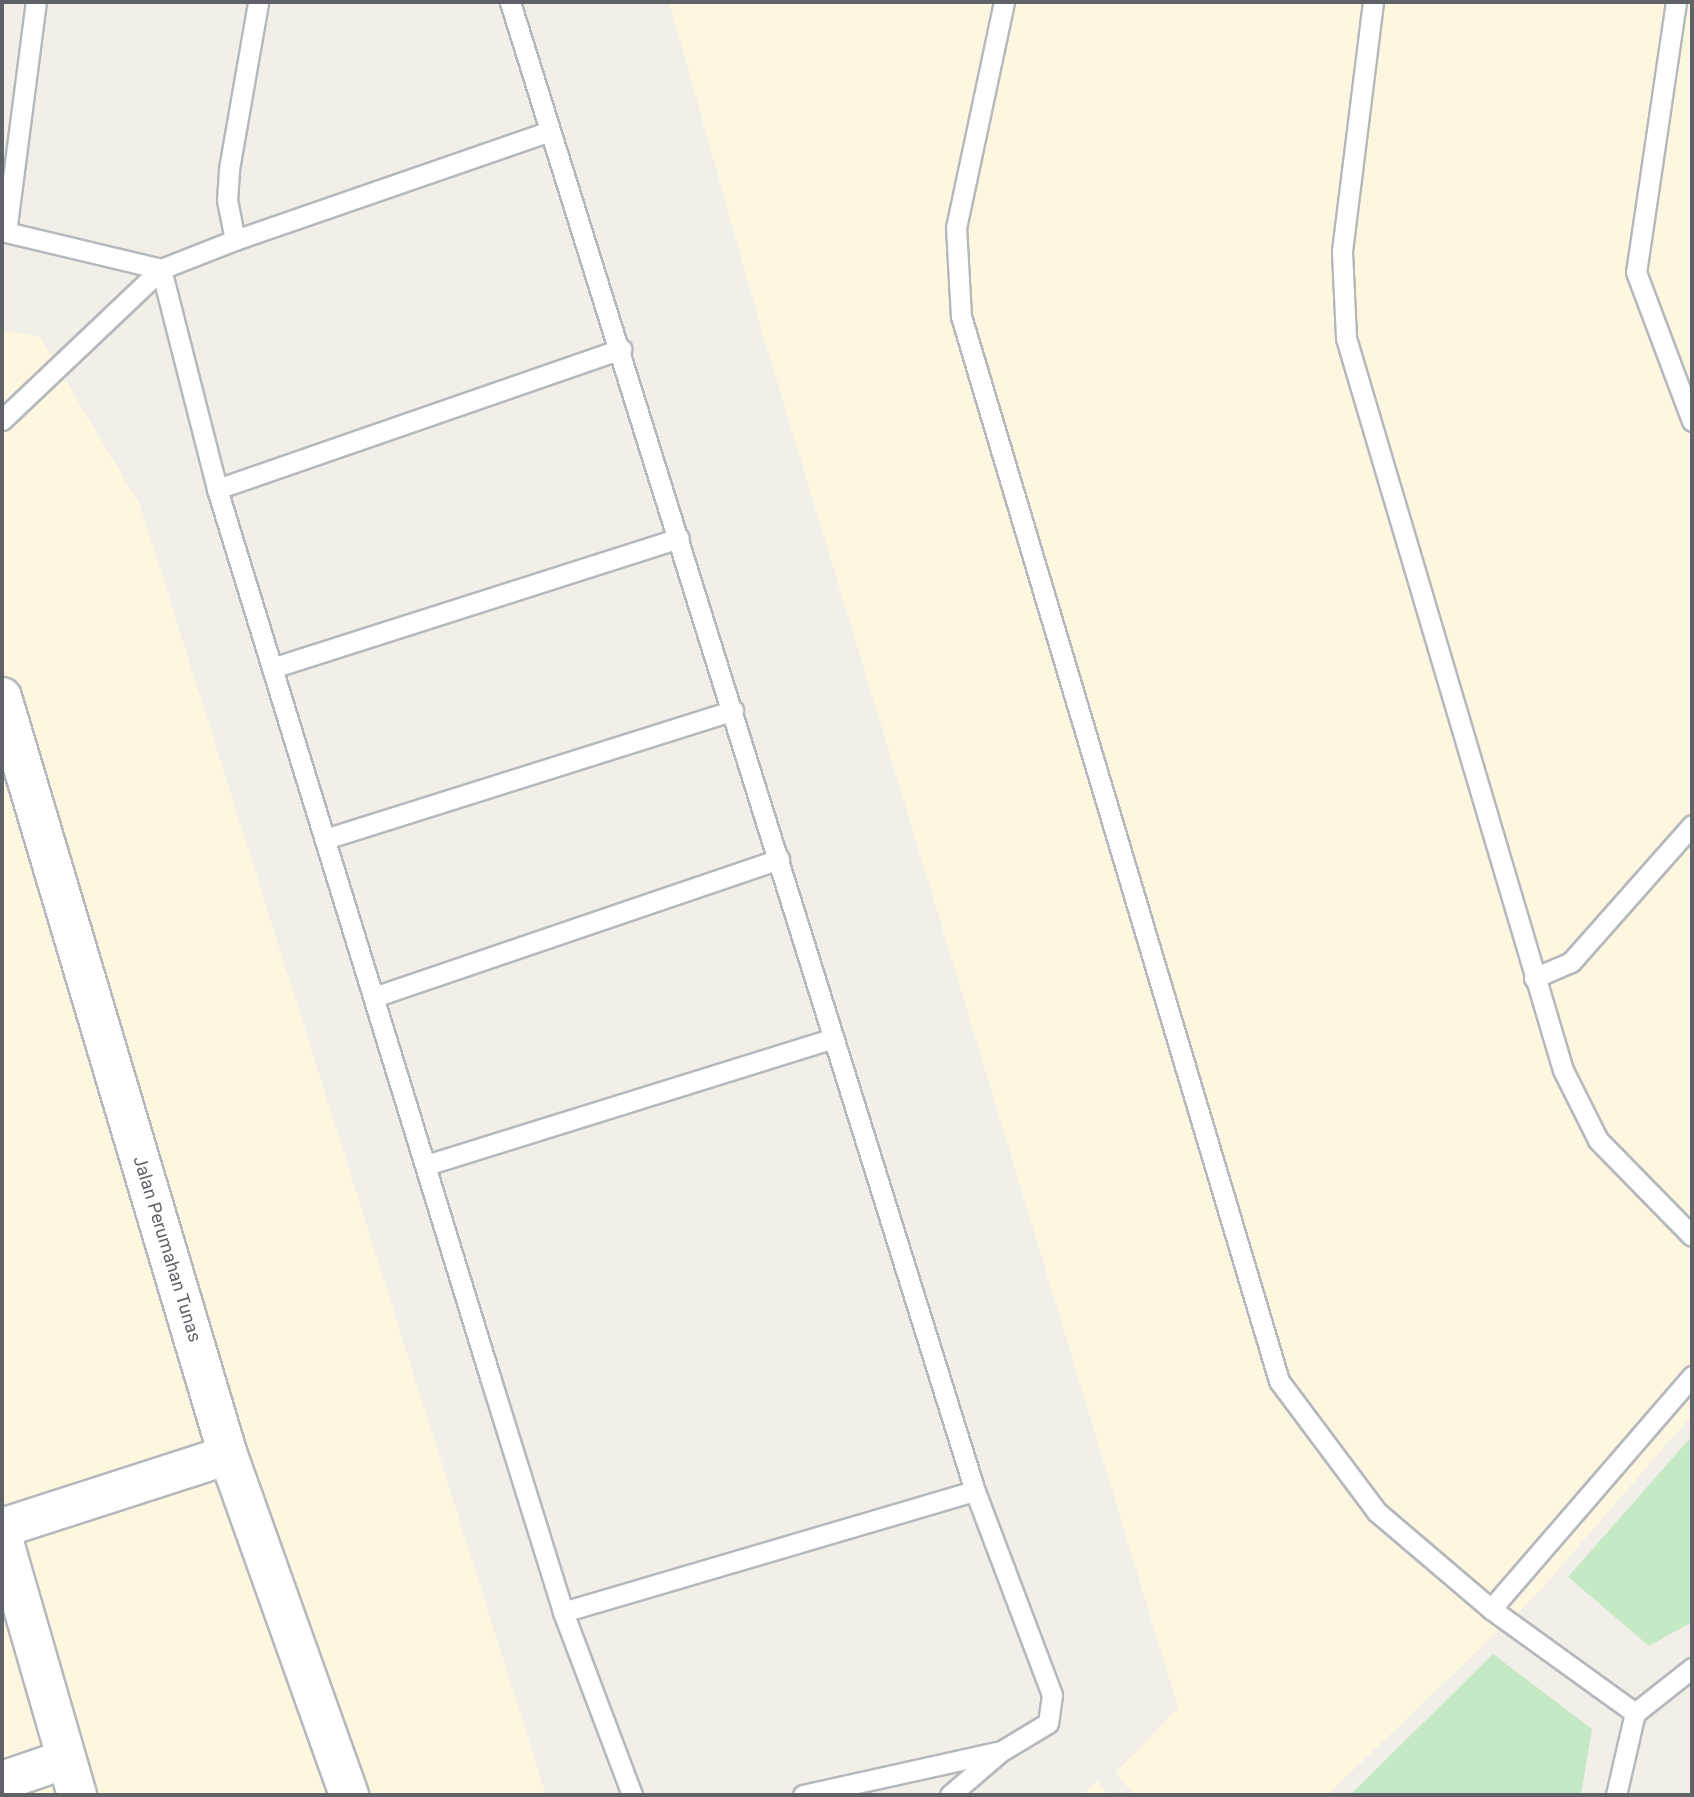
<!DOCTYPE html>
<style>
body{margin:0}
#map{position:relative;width:1694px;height:1797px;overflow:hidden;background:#f1efe8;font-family:Roboto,sans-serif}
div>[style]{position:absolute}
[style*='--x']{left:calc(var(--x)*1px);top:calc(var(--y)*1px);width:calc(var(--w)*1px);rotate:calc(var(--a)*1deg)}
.commercial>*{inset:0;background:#fef7e0}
.green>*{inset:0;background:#c5e8c5}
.roads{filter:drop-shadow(2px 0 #b5b8bc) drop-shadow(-2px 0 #b5b8bc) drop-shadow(0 2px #b5b8bc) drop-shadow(0 -2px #b5b8bc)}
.service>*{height:19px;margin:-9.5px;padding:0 9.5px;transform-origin:9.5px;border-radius:9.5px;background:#fff}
.minor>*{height:38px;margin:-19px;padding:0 19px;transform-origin:19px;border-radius:19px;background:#fff}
span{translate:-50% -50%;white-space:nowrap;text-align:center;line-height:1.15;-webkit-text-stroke:5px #fff;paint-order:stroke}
.street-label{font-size:18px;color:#5f6368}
.frame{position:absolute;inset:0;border:4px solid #5f6368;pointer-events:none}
</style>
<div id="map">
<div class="commercial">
<div style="clip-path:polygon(669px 2px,1692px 2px,1692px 1415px,1537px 1594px,1327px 1795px,1135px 1795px,1115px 1773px,1178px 1708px,763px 335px)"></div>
<div style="clip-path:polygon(2px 330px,39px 336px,140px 505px,546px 1795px,2px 1795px)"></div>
<div style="clip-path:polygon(1098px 1781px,1109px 1795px,1081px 1795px)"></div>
</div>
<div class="green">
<div style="clip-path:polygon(1692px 1436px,1692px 1622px,1649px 1646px,1568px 1577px)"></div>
<div style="clip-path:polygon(1493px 1654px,1592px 1729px,1581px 1795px,1350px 1795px)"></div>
</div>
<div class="roads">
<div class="service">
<div style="--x:510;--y:2;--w:1560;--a:72.66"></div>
<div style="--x:975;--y:1491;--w:218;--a:69.3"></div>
<div style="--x:1052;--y:1695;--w:28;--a:98"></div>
<div style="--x:1048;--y:1723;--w:56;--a:148.9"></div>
<div style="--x:1000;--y:1752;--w:66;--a:139.3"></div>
<div style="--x:1004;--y:2;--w:230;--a:102"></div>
<div style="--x:956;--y:227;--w:89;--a:86.8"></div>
<div style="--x:961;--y:316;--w:1111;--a:73.37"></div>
<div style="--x:1279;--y:1381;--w:164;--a:53.2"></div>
<div style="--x:1377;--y:1512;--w:150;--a:40.4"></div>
<div style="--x:1491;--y:1609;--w:178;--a:35.8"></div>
<div style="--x:1373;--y:2;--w:252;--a:97.1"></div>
<div style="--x:1342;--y:252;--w:86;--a:87.3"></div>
<div style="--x:1346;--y:338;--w:763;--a:73.49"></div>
<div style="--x:1563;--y:1070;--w:78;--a:63.4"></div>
<div style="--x:1598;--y:1140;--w:134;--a:45.6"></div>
<div style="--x:1676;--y:2;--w:273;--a:98.4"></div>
<div style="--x:1636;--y:272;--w:159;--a:69.4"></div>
<div style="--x:2;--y:231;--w:163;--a:13.4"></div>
<div style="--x:161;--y:269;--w:227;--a:75.7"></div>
<div style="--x:217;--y:489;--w:929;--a:72.91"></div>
<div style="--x:490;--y:1377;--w:246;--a:72.7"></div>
<div style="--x:563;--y:1612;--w:196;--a:69.3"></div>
<div style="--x:6;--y:232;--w:232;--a:-82.6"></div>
<div style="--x:235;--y:240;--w:333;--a:-19.1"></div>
<div style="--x:2;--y:420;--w:219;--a:-43.5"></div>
<div style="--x:161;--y:269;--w:79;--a:-21.4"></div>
<div style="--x:235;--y:240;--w:41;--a:-101.3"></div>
<div style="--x:227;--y:200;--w:31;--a:-86"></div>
<div style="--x:229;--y:169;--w:169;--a:-80.1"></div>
<div style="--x:217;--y:489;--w:428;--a:-19.1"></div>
<div style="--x:272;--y:668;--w:427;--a:-17.7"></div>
<div style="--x:325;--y:839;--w:428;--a:-17.5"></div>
<div style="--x:1534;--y:978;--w:40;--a:-23.4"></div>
<div style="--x:1571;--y:962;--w:183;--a:-48.5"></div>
<div style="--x:374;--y:997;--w:428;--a:-18.8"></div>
<div style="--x:426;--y:1165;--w:427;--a:-17.3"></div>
<div style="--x:1491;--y:1609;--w:308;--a:-49.2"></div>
<div style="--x:563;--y:1612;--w:429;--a:-16.4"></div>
<div style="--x:803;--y:1795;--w:199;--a:-12.5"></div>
<div style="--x:1616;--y:1795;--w:84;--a:-77"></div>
<div style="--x:1635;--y:1713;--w:73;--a:-38.3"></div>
</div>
<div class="minor">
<div style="--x:2;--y:697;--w:791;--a:73.4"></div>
<div style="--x:228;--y:1455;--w:361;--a:70.4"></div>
<div style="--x:2;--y:1528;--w:237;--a:-17.9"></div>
<div style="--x:2;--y:1535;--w:271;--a:73.9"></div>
<div style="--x:2;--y:1781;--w:68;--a:-19"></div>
</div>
</div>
<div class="street-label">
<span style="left:167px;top:1249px;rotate:73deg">Jalan Perumahan Tunas</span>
</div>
<div class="frame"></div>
</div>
